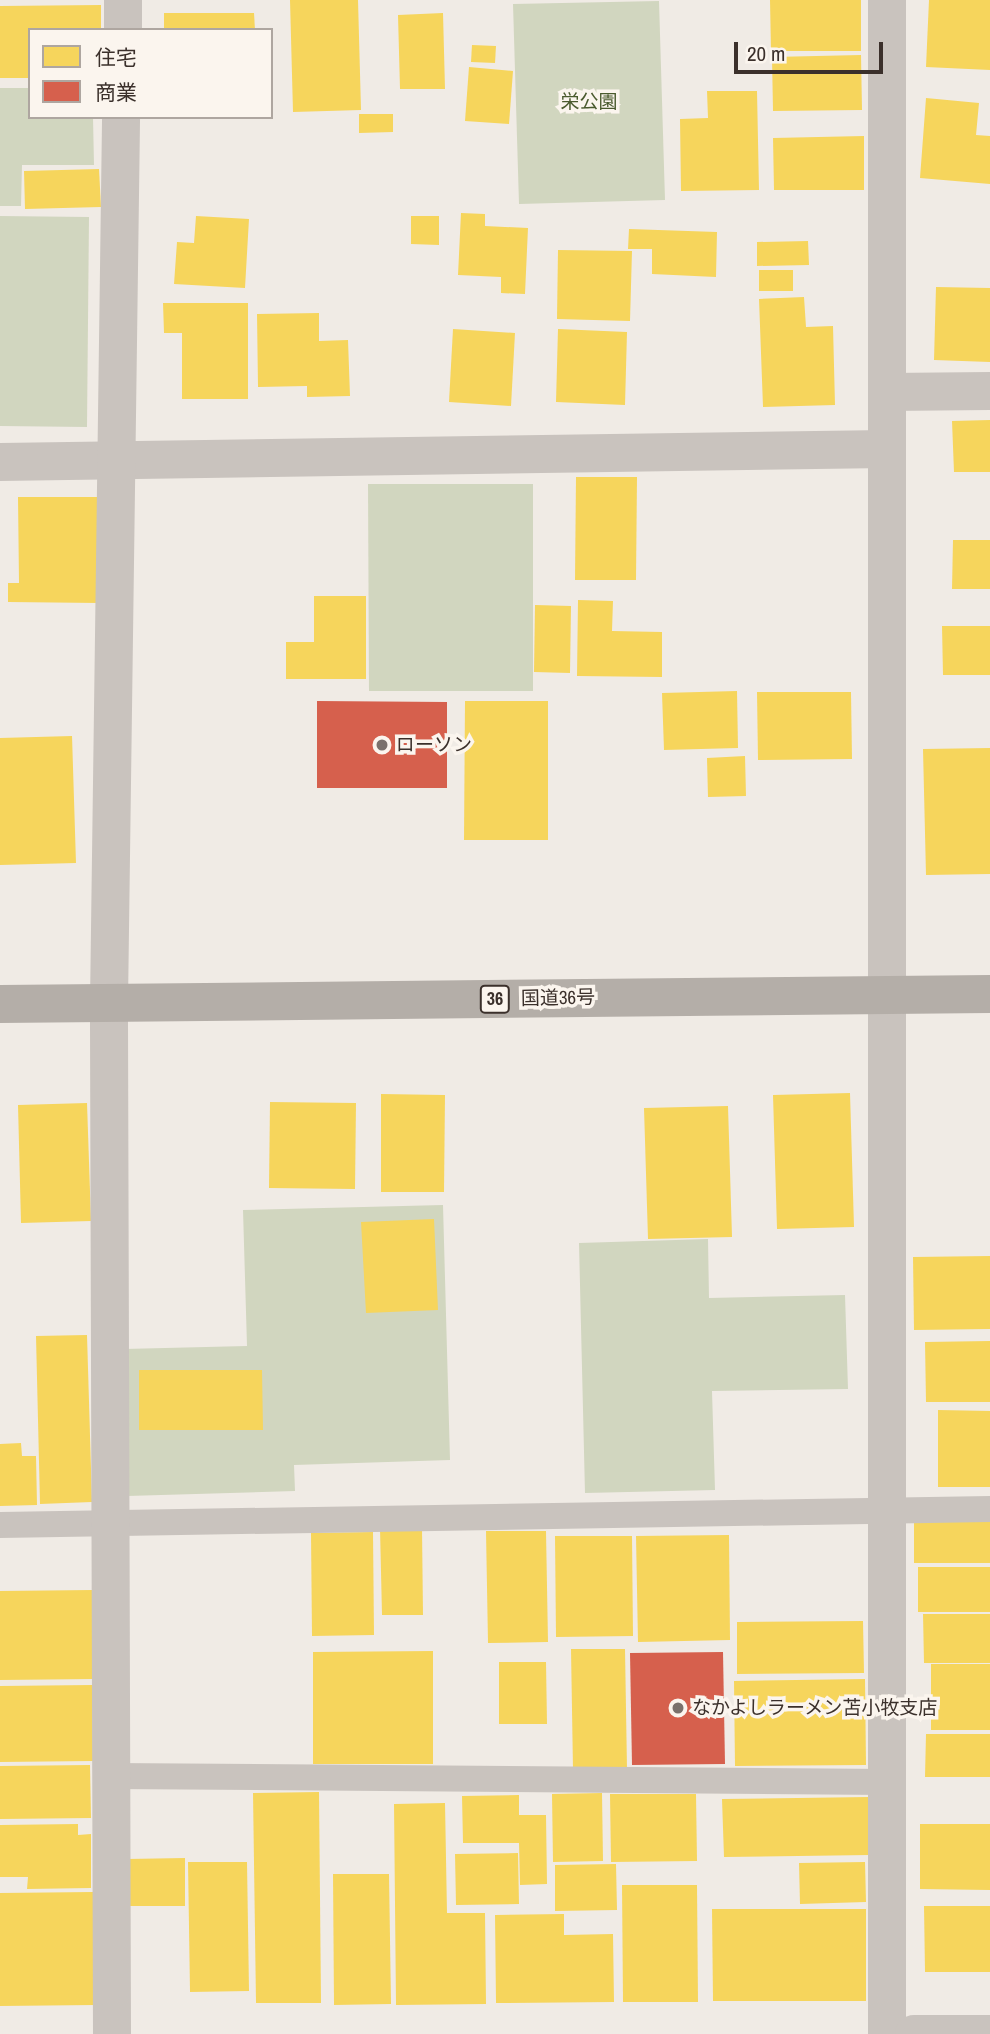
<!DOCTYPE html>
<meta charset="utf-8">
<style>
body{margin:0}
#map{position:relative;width:990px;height:2034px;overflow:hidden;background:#f0ebe5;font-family:"Archivo Narrow","Noto Sans JP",sans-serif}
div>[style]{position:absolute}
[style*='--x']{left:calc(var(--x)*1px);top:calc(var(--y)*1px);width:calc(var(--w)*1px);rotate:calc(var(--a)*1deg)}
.green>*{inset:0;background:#d1d6bf}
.homes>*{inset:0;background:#f6d55c}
.shops>*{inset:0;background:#d6604d}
.service>*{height:26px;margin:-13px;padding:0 13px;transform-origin:13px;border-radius:13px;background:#c9c3be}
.minor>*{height:38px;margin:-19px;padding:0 19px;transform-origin:19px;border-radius:19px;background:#c9c3be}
.trunk>*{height:38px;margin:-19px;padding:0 19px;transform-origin:19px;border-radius:19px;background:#b4aea8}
.dots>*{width:19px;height:19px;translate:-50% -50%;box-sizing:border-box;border:4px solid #fbf5ee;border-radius:50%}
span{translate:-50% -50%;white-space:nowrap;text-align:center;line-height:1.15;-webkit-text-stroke:7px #fbf5ee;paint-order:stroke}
.shield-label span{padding:2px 5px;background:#fbf5ee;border:2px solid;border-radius:5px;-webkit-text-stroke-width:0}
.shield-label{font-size:18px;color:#3b302b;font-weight:700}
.park-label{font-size:19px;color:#4a5a2e}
.poi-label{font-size:19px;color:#3b302b}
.left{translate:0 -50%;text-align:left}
.street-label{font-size:19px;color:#3b302b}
.legend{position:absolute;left:28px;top:28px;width:245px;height:91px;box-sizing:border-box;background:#fbf5ee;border:2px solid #aea6a0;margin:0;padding:9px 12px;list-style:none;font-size:21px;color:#3b302b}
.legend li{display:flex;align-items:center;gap:14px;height:35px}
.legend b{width:35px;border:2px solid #aea6a0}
.scale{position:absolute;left:734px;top:42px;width:149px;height:32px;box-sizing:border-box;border:4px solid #3b302b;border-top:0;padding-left:9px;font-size:21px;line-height:24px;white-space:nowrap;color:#3b302b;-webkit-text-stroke:5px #fbf5ee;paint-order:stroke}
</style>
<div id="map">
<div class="green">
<div style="clip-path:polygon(659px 1px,665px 200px,519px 204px,513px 4px)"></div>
<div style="clip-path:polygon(0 88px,30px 88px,30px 117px,93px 117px,94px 165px,22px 165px,21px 206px,0 206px)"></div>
<div style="clip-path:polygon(0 216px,89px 217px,87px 427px,0 426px)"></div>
<div style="clip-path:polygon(368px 484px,533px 484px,533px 691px,369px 691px)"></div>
<div style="clip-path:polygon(443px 1205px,450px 1460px,294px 1465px,295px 1491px,127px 1496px,124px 1349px,247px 1346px,243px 1210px)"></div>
<div style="clip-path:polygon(708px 1239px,709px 1298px,845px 1295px,848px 1389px,712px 1391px,715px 1490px,585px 1493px,579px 1243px)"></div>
</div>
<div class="homes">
<div style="clip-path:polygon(290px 0,358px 0,361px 110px,293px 112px)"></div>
<div style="clip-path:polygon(770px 0,861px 0,861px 51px,771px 51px)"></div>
<div style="clip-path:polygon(929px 0,990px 0,990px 70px,926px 67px)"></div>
<div style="clip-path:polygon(101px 5px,101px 30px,30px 30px,30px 78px,0 78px,0 6px)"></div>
<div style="clip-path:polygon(164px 13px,254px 13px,255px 30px,164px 30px)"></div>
<div style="clip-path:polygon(443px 13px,445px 89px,400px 89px,398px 15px)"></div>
<div style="clip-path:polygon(472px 45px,496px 46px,495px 63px,471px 62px)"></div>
<div style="clip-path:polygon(861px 55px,862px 110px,773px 111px,772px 57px)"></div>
<div style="clip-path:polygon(469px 67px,513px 71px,509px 124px,465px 121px)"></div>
<div style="clip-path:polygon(707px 91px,757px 91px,759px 190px,681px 191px,680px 119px,708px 118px)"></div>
<div style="clip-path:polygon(926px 98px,979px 103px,976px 135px,990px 136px,990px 184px,920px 178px)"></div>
<div style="clip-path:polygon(359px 114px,393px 114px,393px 132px,359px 133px)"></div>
<div style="clip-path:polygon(864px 136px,864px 190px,774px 190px,773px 138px)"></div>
<div style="clip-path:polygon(99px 169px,101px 207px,25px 209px,24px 171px)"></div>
<div style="clip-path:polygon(461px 213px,485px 214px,485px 226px,528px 228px,525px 294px,501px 293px,501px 277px,458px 275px)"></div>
<div style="clip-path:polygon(196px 216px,249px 219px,245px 288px,174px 284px,177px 242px,194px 243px)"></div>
<div style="clip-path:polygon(411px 216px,439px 216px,439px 245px,411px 244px)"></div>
<div style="clip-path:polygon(629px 229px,717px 232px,716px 277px,652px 274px,652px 249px,628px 249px)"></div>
<div style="clip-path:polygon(808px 241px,809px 265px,757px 266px,757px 242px)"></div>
<div style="clip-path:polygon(558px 250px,632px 251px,630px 321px,557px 319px)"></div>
<div style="clip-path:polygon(759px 270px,793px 270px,793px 291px,759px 291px)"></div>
<div style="clip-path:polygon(936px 287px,990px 288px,990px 362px,934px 360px)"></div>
<div style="clip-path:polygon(804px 297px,806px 327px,833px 326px,835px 405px,763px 407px,759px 299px)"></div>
<div style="clip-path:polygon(163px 303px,248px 303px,248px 399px,182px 399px,182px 333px,164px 333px)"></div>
<div style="clip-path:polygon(319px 313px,319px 341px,348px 340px,350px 396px,307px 397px,307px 386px,258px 387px,257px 314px)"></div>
<div style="clip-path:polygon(453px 329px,515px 333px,511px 406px,449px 402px)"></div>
<div style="clip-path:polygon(558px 329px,627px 332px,625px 405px,556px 402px)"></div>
<div style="clip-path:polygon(990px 420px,990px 472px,954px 472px,952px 421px)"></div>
<div style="clip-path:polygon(576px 477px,637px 477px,636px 580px,575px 580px)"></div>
<div style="clip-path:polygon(18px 497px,99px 497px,99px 603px,8px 602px,8px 583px,19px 583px)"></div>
<div style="clip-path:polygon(953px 540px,990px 540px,990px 589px,952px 589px)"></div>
<div style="clip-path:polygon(314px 596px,366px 596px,366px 679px,286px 679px,286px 642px,314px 642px)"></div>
<div style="clip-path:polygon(578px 600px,613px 601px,612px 631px,662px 632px,662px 677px,577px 676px)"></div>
<div style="clip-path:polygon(535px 605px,571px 606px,570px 673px,534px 672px)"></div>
<div style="clip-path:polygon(942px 626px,990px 626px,990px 675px,943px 675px)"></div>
<div style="clip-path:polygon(737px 691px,738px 748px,664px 750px,662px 693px)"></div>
<div style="clip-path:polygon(757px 692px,851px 692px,852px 759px,758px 760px)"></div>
<div style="clip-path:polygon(465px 701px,548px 701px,548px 840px,464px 840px)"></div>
<div style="clip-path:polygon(72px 736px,76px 863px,0 865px,0 738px)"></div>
<div style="clip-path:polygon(990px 748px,990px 874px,926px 875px,923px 749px)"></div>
<div style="clip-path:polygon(745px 756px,746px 796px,708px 797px,707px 758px)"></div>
<div style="clip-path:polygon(850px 1093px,854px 1227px,777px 1229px,773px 1095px)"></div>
<div style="clip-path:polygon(381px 1094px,445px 1095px,444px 1192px,381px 1192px)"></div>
<div style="clip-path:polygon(270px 1102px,356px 1103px,355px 1189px,269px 1188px)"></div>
<div style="clip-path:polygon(87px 1103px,91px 1221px,21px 1223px,18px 1105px)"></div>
<div style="clip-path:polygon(728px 1106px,732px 1237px,648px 1239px,644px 1108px)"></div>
<div style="clip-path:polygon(434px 1219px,438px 1310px,366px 1313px,361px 1222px)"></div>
<div style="clip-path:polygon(990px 1256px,990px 1329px,914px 1330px,913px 1257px)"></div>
<div style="clip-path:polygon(87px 1335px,92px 1502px,40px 1504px,36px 1336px)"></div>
<div style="clip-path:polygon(990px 1341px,990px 1402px,926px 1402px,925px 1342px)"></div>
<div style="clip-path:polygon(139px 1370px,262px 1370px,263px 1430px,139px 1430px)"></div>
<div style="clip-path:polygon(938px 1410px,990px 1411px,990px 1487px,938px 1487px)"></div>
<div style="clip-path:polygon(21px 1443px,22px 1456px,36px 1456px,37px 1505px,0 1506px,0 1444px)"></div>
<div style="clip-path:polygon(914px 1515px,990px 1516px,990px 1563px,914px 1563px)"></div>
<div style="clip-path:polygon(380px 1528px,422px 1528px,423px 1615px,382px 1615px)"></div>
<div style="clip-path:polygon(486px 1531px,546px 1531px,548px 1642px,488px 1643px)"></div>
<div style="clip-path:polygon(373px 1532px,374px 1635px,312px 1636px,311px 1533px)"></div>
<div style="clip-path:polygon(729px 1535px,730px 1640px,638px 1642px,636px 1536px)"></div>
<div style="clip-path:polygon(555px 1536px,632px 1536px,633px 1636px,556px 1637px)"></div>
<div style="clip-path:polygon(918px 1567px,990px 1567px,990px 1612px,918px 1612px)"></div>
<div style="clip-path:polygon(93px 1590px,94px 1679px,0 1680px,0 1591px)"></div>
<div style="clip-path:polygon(923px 1614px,990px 1614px,990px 1663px,924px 1663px)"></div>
<div style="clip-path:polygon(863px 1621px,864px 1673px,737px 1674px,737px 1622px)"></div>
<div style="clip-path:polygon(571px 1649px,625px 1649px,627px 1769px,573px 1770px)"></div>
<div style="clip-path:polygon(433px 1651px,433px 1764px,313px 1764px,313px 1652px)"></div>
<div style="clip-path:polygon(499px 1662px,546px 1662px,547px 1724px,499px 1724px)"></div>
<div style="clip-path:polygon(931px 1664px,990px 1664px,990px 1730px,931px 1730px)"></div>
<div style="clip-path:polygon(865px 1679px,866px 1765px,735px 1766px,734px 1681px)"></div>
<div style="clip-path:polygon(92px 1685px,93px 1761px,0 1762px,0 1686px)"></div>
<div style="clip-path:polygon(926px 1734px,990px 1734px,990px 1777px,925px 1777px)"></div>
<div style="clip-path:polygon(90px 1765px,91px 1818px,0 1819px,0 1766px)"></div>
<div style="clip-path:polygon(319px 1792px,321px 2003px,256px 2003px,253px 1793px)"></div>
<div style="clip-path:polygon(602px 1793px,603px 1861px,553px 1862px,552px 1794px)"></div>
<div style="clip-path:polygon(610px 1794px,696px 1794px,697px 1861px,611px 1862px)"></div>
<div style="clip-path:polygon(519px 1795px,519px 1815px,546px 1815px,547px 1884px,520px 1885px,519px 1843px,463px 1843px,462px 1796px)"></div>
<div style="clip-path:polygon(869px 1797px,870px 1855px,724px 1857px,722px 1799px)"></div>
<div style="clip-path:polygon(445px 1803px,447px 1913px,485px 1913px,486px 2004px,396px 2005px,394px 1804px)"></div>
<div style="clip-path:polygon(78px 1824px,78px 1835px,91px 1834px,91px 1888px,27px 1889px,28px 1877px,0 1877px,0 1825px)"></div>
<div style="clip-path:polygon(920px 1824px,990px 1824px,990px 1890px,920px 1889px)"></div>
<div style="clip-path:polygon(518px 1853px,519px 1904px,456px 1905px,455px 1854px)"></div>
<div style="clip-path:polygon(185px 1858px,185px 1906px,129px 1906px,127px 1859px)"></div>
<div style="clip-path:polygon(188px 1862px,247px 1862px,249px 1991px,190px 1992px)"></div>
<div style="clip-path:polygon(865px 1862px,866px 1902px,800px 1904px,799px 1863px)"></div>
<div style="clip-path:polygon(616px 1864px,617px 1910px,555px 1911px,555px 1865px)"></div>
<div style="clip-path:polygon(333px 1874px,389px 1874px,391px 2004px,334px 2005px)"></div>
<div style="clip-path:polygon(622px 1885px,697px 1885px,698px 2002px,623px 2002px)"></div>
<div style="clip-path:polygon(93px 1892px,95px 2005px,0 2006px,0 1893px)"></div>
<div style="clip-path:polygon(924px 1906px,990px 1906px,990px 1972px,925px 1972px)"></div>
<div style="clip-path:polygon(712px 1909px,866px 1909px,866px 2001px,713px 2001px)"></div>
<div style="clip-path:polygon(564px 1914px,564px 1935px,613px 1934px,614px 2002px,496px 2003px,495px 1915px)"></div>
</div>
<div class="shops">
<div style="clip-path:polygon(317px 701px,447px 702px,447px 788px,317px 788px)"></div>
<div style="clip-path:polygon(723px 1652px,725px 1764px,632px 1765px,630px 1653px)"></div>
</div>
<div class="service">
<div style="--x:0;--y:1525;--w:990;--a:-0.93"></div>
<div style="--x:111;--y:1776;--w:776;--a:0.44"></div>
</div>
<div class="minor">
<div style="--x:123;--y:30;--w:30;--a:-90"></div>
<div style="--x:887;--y:392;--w:103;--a:-0.6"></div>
<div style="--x:0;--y:462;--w:887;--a:-0.84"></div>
<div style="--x:112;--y:2034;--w:1031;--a:-90.17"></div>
<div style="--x:109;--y:1003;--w:886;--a:-89.22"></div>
<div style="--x:887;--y:2034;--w:2034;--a:-90"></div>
<div style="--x:914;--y:2034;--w:76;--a:0"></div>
</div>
<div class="trunk">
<div style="--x:0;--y:1004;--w:990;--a:-0.58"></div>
</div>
<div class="dots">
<div style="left:382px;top:745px;background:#7a716c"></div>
<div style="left:678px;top:1708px;background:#7a716c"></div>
</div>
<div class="shield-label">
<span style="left:495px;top:999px">36</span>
</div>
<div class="park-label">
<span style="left:589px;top:102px">栄公園</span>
</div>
<div class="poi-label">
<span class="left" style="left:396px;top:745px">ローソン</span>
<span class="left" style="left:692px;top:1708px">なかよしラーメン苫小牧支店</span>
</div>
<div class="street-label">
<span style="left:558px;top:998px;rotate:-1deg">国道36号</span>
</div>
<ul class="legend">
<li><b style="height:19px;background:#f6d55c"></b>住宅</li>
<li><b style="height:19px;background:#d6604d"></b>商業</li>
</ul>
<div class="scale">20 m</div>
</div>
